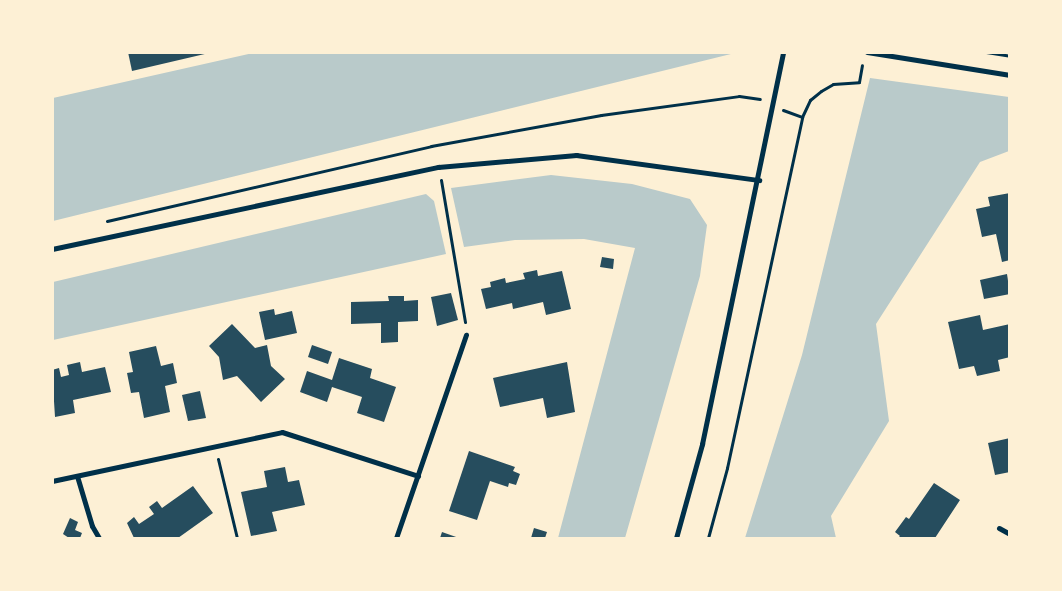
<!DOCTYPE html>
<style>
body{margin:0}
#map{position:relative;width:1062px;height:591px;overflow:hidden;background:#fdf0d5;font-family:Barlow,sans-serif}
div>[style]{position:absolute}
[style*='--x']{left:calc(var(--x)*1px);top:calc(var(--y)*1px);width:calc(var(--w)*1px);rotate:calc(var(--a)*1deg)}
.green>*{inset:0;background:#b9caca}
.building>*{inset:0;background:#264d5e}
.path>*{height:3px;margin:-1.5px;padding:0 1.5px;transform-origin:1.5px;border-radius:1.5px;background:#003049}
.minor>*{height:5px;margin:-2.5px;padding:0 2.5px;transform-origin:2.5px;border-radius:2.5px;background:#003049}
span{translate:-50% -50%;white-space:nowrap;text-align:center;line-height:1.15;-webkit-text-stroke:5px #fdf0d5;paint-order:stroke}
.frame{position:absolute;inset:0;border:54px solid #fdf0d5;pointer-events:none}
</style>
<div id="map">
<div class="green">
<div style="clip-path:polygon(253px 53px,253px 52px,735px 53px,53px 221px,53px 98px)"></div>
<div style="clip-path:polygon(870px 78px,1009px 97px,1009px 151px,980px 162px,876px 324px,889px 421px,831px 516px,836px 538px,745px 538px,802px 355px)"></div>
<div style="clip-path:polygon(551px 175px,632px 184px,690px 199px,707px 225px,700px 276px,625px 538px,558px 538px,635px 248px,584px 239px,515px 240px,464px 247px,451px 188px)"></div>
<div style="clip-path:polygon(426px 194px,434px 201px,446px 254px,53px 340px,53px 282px)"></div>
</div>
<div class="building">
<div style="clip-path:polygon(128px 52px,209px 52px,209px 53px,132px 71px)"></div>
<div style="clip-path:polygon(1010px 193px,1010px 260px,1002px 262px,996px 234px,982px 237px,976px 209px,990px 206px,988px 197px)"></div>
<div style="clip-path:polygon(602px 257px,614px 259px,613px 269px,600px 267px)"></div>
<div style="clip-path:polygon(537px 270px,538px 276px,562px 271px,571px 309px,546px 315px,543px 302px,513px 309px,512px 303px,486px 309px,481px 289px,491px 287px,490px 282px,505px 278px,506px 283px,525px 279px,523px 273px)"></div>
<div style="clip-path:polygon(1007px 274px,1010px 294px,984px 299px,980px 280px)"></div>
<div style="clip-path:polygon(451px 293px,458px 320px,437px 326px,431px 297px)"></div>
<div style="clip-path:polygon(388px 296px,404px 296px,404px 301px,418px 300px,418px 321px,398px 322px,398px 342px,381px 343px,381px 323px,351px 324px,351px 302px,389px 301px)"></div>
<div style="clip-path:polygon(274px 309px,275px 315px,292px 311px,297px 333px,265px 340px,259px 312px)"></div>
<div style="clip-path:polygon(980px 315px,983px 330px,1010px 324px,1010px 357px,998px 360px,1000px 371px,977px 376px,974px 366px,959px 369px,948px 322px)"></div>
<div style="clip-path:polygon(232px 324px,255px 348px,267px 345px,271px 366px,285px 379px,261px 402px,237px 376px,223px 380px,219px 357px,209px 346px)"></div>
<div style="clip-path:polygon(312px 345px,332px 352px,328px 364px,308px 357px)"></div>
<div style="clip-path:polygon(156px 346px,161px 366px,173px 363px,177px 383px,165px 386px,170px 412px,144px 418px,139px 392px,131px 393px,127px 373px,133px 372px,129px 352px)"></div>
<div style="clip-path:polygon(339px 358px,372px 369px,370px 378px,396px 387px,384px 422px,357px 413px,362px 397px,332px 387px,327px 402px,300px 392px,307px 371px,332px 380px)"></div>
<div style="clip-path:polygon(80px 362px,82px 372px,105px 367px,111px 392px,73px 400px,75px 413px,55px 417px,52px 370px,59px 368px,61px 377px,69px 375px,67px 365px)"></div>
<div style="clip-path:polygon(567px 362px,575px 412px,547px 418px,543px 398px,500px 407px,493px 378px)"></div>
<div style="clip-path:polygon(200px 391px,206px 418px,188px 421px,182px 395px)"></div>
<div style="clip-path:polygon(1010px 438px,1010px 472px,995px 475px,988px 443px)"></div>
<div style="clip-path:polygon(469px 451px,515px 467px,513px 471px,520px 474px,516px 485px,509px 483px,508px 487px,490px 481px,477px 520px,449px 511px)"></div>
<div style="clip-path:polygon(285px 467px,288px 482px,299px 480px,305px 505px,272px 512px,277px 531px,251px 536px,241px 492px,267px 487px,264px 471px)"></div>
<div style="clip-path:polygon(934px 483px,960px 500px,935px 538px,898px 538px,900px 536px,895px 532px,906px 517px,909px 519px)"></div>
<div style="clip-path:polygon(193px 486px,213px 513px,178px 538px,134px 538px,127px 523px,134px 517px,139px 524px,154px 514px,149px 507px,157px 501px,162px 508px)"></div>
<div style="clip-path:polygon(70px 518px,78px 522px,75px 530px,82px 533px,80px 538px,69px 538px,63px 534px)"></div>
<div style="clip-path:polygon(534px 528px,547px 532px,545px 538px,531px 538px)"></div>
<div style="clip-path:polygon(442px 532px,459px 538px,440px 538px)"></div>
</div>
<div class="path">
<div style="--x:986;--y:52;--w:24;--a:9"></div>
<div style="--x:783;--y:110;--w:20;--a:20"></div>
<div style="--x:441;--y:180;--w:144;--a:80.4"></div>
<div style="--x:107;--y:221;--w:333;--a:-13"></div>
<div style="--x:431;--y:146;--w:173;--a:-10.3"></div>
<div style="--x:601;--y:115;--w:139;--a:-7.8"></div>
<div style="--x:739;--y:96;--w:21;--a:8"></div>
<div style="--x:218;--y:459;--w:81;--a:76.5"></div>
<div style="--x:708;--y:538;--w:73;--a:-74.8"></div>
<div style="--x:727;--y:468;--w:359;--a:-77.9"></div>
<div style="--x:802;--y:117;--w:19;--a:-65"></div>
<div style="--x:810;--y:100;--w:14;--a:-39"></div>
<div style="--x:821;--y:91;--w:14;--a:-30"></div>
<div style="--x:833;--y:84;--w:26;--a:-4"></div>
<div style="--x:859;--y:82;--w:17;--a:-80"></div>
</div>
<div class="minor">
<div style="--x:867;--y:52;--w:145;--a:9.1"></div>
<div style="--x:52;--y:249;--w:395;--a:-12"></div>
<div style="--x:438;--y:167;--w:139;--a:-5"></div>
<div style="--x:576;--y:155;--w:185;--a:7.8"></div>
<div style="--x:77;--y:476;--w:52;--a:73.3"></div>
<div style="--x:92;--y:526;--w:14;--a:60"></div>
<div style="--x:52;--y:481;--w:235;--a:-12"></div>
<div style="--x:282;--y:432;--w:143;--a:17.9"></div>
<div style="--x:999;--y:528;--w:13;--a:29"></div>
<div style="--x:396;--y:538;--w:215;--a:-71"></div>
<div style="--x:676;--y:538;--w:98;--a:-74.5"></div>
<div style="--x:702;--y:444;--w:400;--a:-78.3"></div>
</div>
<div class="frame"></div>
</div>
